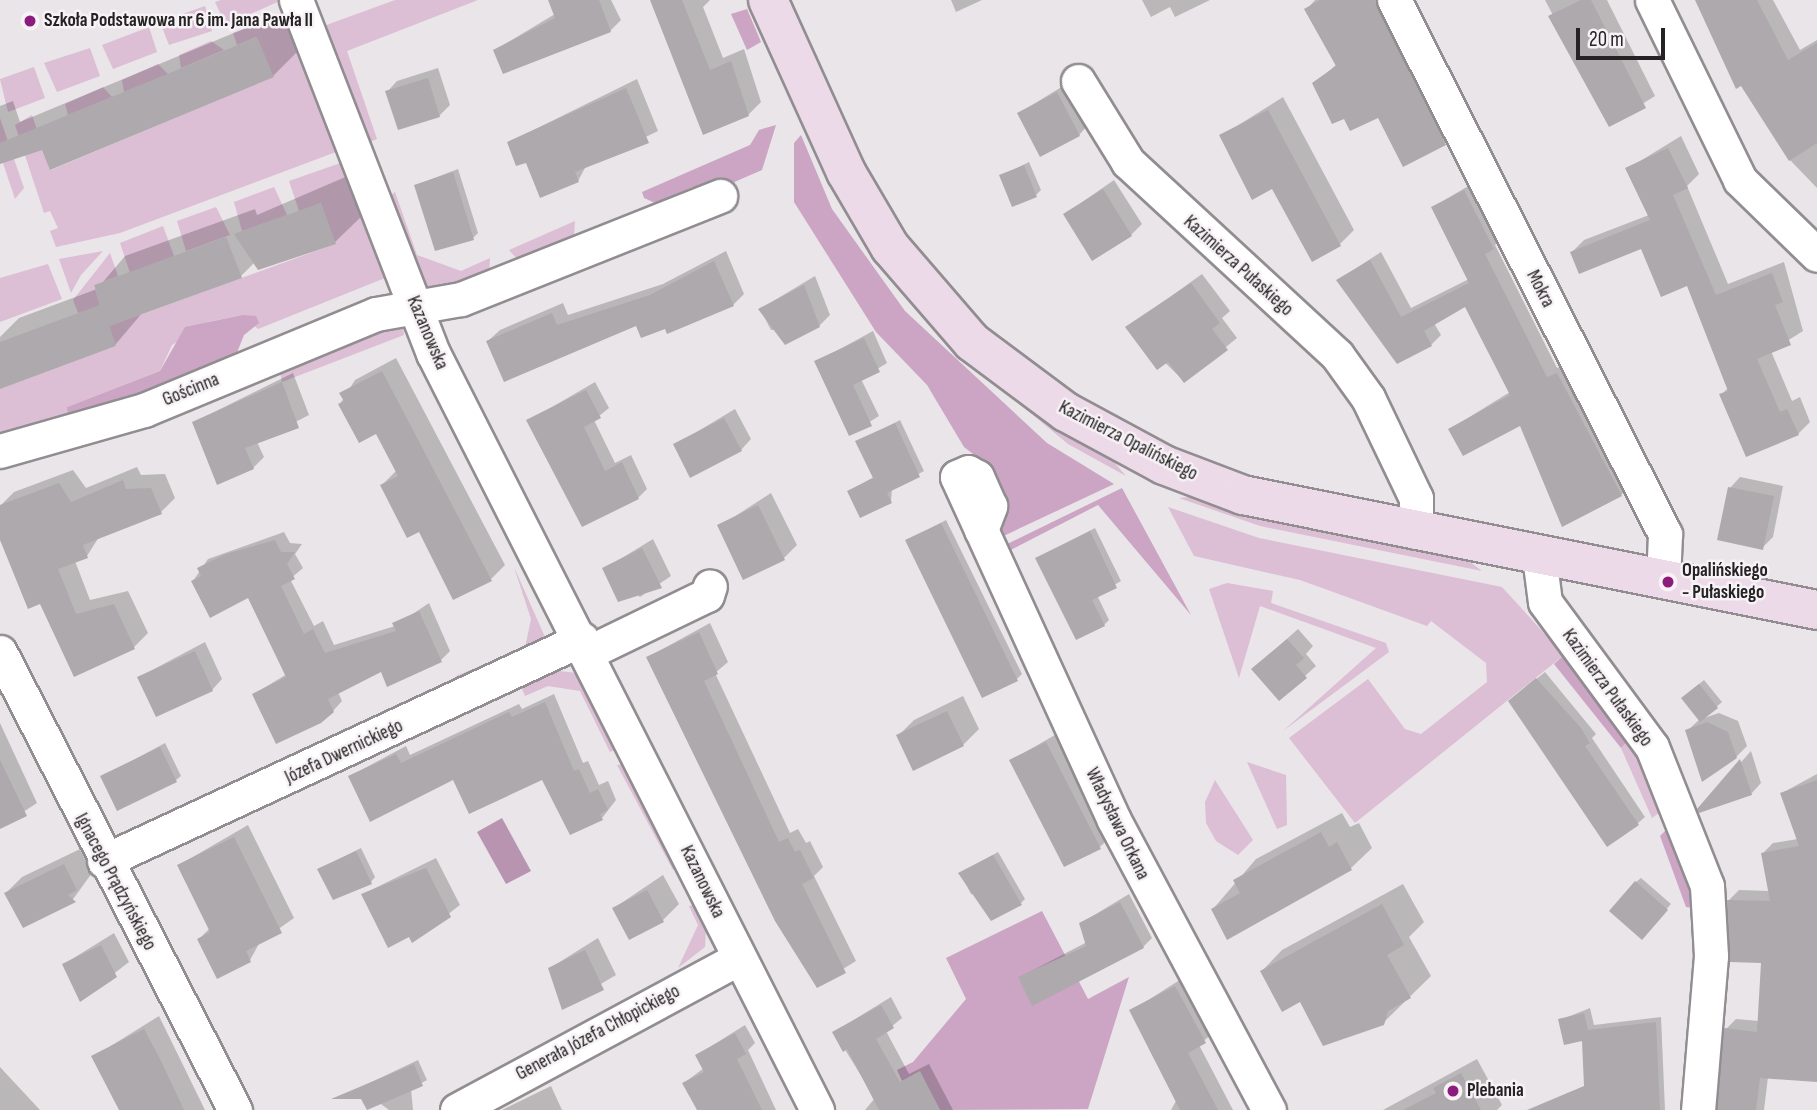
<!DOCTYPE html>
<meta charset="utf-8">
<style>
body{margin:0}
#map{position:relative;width:1817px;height:1110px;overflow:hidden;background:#e9e5e8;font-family:"Sofia Sans Condensed",sans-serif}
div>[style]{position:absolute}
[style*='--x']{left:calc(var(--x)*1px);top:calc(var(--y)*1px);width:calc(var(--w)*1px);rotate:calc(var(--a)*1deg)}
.green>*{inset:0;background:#dcbed5}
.forest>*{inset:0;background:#cba5c3}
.water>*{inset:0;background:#b994b1}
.shadow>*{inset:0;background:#0003}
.building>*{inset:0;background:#ada9ac}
.roads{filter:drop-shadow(2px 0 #918d90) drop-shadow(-2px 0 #918d90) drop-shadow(0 2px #918d90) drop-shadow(0 -2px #918d90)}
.street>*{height:33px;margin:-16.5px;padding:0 16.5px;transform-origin:16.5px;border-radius:16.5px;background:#fff}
.secondary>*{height:38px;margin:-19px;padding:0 19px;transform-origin:19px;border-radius:19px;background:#eddae9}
.dots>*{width:19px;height:19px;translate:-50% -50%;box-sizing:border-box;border:4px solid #f6f2f5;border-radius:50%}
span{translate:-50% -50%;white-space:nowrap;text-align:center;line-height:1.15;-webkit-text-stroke:5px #f6f2f5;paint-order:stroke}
.poi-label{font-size:19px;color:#242223;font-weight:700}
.left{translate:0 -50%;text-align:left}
.street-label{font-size:19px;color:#242223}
.scale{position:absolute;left:1576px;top:28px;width:89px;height:32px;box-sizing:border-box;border:4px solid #242223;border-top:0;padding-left:9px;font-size:21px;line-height:24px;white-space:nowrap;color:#242223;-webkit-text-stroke:5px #f6f2f5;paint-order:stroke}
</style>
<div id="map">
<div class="green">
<div style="clip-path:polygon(221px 0,282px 0,226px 25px,215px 2px)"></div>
<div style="clip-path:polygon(395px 0,478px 0,347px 51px,377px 139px,367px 143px,321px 27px)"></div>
<div style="clip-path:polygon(205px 6px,212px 31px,169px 45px,160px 22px)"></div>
<div style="clip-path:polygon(289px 14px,344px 149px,120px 233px,56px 247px,50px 231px,58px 228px,50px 211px,44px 213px,15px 125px,32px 115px,51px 170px,273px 77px,256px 37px,237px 45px,233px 33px)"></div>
<div style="clip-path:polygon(149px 27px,157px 52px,113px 69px,102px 45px)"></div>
<div style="clip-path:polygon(211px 41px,224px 50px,181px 68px,179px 55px)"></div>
<div style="clip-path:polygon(90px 48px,100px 76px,57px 92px,44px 63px)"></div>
<div style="clip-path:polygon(158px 64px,168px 74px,124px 92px,122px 80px)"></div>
<div style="clip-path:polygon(34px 67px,45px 98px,8px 112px,0 79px)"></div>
<div style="clip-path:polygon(103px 87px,112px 97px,68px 115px,65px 104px)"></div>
<div style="clip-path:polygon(0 118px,24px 188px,15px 199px,0 154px)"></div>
<div style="clip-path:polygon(349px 160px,390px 276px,258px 329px,242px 315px,208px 322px,172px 345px,160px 371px,67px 407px,68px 424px,0 446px,0 383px,2px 388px,116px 346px,109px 326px,335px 244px,321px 203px,299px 211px,289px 181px)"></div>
<div style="clip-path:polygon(274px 187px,287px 215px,242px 231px,234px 202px)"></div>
<div style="clip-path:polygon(395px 192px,417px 255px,461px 271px,490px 258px,489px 272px,444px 290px,423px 287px,387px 198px)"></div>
<div style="clip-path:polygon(216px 207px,230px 235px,186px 251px,177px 221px)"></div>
<div style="clip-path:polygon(575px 221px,574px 235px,517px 259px,509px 250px)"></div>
<div style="clip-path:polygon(163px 226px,174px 256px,130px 273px,120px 243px)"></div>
<div style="clip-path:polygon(103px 251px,81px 275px,71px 293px,59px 259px)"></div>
<div style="clip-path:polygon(110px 253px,118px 276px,94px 285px,100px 306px,78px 313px,73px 300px)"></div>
<div style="clip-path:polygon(48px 264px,62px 299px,0 322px,0 278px)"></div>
<div style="clip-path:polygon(391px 323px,403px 325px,404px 335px,282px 382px,280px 372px)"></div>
<div style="clip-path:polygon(1022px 406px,1109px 456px,1126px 476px,1068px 444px)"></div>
<div style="clip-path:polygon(1190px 497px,1466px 559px,1482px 571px,1260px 526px,1179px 498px)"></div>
<div style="clip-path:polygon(1168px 507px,1259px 538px,1502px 587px,1564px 655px,1355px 823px,1289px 738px,1368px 679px,1405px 729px,1421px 734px,1487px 682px,1486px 663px,1431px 621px,1427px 626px,1300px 580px,1194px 556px)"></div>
<div style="clip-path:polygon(514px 567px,545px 637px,459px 682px,456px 676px,525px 648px,531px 619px)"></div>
<div style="clip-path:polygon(1227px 583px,1273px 591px,1271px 603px,1386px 643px,1389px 652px,1283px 731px,1376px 648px,1260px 606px,1239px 678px,1209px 589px)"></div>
<div style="clip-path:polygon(550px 670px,577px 673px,617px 749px,610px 752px,580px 691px,548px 686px,525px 696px,520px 684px)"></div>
<div style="clip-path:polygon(1629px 740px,1663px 810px,1652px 818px,1621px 748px)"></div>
<div style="clip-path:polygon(1247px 762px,1286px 775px,1287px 825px,1277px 829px)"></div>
<div style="clip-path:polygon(625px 764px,677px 865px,673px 870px,617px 765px)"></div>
<div style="clip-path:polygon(1215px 780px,1253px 840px,1238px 855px,1216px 841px,1206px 823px,1205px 802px)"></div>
<div style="clip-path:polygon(696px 905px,706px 927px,705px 947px,678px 968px,698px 925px,689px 906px)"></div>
</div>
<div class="forest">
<div style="clip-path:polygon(747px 9px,761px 42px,747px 50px,731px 14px)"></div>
<div style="clip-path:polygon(776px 125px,762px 170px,709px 193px,693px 187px,655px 203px,644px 198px,642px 192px,750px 145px,759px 130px)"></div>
<div style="clip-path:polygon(801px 135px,832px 209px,905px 311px,1047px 443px,1114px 484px,995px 540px,1004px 504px,986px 464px,964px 447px,927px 385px,876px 332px,794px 202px,794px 143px)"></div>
<div style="clip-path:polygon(242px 315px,256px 316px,259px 323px,244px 335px,234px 360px,68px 424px,67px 407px,160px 371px,185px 327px)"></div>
<div style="clip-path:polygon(1122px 488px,1191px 615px,1098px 505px,1003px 554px,999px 548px)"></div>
<div style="clip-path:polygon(1564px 655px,1629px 740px,1621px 748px,1554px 664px)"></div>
<div style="clip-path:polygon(1670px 826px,1691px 892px,1692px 908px,1686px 907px,1660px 836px)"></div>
<div style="clip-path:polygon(1042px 911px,1088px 999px,1129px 977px,1088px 1109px,940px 1110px,919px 1072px,902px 1081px,897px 1070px,913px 1062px,966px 999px,946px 958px)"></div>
</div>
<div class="water">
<div style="clip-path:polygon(502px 818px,531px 871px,506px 884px,477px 832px)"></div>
</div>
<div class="shadow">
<div style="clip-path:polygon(550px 0,611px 0,621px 20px,610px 31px,495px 50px,555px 14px)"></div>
<div style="clip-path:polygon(657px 0,710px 0,703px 7px,723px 58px,744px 49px,761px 102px,748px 115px,704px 133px)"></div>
<div style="clip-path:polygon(951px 0,982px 0,956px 12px)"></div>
<div style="clip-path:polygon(1142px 0,1210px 0,1175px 17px,1170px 7px,1151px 17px)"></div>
<div style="clip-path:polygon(1315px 0,1389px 0,1457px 131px,1445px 143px,1314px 84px,1337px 64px,1306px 10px)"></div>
<div style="clip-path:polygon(1545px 0,1607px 0,1655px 96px,1610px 124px)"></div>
<div style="clip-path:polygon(1696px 0,1773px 0,1800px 50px,1817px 40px,1817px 188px,1790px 160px)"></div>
<div style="clip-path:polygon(282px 13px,298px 51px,273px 76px,0 163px,0 106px,13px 101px,20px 122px)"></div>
<div style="clip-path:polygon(438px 68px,450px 105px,439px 116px,387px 92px,397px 81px)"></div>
<div style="clip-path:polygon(637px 79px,658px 131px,586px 166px,578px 181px,527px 160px,509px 142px)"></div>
<div style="clip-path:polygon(1068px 83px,1089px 124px,1079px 135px,1019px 113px)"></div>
<div style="clip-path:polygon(1283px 97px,1354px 230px,1340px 244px,1221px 136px)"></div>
<div style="clip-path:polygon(1681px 136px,1699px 174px,1687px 186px,1728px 284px,1784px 262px,1803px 331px,1771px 351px,1792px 401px,1800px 397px,1810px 422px,1798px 434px,1721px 395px,1729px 387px,1688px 284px,1642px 247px,1572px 252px,1584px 240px,1649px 215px,1627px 169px)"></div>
<div style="clip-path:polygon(1029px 162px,1041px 190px,1036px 195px,1001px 176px)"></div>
<div style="clip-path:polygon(458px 169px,478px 233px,473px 238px,416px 185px)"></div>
<div style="clip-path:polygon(350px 175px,364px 214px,335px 242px,255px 262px,241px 276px,143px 312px,115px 345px,0 377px,0 337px,19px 318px,97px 289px,125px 256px,255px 209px,257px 215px)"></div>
<div style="clip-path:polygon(1114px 180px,1142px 224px,1131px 235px,1065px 214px)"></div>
<div style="clip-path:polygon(1475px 182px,1503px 238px,1495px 245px,1557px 368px,1567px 364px,1631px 485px,1621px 495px,1521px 424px,1450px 429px,1510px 392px,1466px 305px,1434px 323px,1441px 335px,1431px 345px,1338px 280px,1381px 252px,1411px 308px,1469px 279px,1433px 207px)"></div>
<div style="clip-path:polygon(726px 251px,744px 294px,733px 305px,666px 327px,637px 324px,488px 341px,500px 330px,563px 303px,568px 315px,663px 284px)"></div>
<div style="clip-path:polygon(1202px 274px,1230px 311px,1222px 318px,1237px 338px,1184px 381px,1128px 327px)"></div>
<div style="clip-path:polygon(815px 276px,830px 315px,819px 326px,771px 330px,760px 309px)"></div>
<div style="clip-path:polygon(873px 331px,887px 363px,861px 379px,879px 416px,850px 434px,816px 362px)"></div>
<div style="clip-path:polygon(396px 358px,505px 565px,491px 579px,420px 530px,382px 485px,396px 471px,377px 431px,340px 404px,355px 380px)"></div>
<div style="clip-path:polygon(293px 373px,309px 415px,257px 442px,264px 457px,253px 468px,194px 422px)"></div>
<div style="clip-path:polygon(595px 382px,609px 408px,594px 420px,615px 463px,631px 455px,647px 489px,638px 498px,528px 421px)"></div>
<div style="clip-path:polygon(735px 409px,751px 439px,741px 450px,675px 445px)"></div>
<div style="clip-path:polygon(900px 420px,924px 471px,892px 488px,891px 502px,849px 491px,874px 477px,858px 442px)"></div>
<div style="clip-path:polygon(137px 467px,141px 475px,165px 474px,175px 498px,161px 512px,99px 537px,87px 556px,75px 561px,90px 600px,128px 591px,148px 633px,134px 647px,41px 602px,0 536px,0 506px,14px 492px,73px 470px,86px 488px)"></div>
<div style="clip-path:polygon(1740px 477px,1783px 486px,1773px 537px,1762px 548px,1730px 488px)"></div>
<div style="clip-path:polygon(771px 493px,797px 545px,784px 558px,720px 526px)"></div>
<div style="clip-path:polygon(946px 520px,1022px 674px,1017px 679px,907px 541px)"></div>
<div style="clip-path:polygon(1095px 528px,1121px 581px,1097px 595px,1109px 620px,1104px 625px,1038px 558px)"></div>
<div style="clip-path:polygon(284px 532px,290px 543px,302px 544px,295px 554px,303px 568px,290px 579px,314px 626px,323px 621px,334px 645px,395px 626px,429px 603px,450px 651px,441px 660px,382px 669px,338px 692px,342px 701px,333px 711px,254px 694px,287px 674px,249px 596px,193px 581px,208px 559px)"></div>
<div style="clip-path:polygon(653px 539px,671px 576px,640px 597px,604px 569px)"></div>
<div style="clip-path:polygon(710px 623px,728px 662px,715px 673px,790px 833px,798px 829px,806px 843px,810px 841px,823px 867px,814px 876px,856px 961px,817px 985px,648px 657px)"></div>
<div style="clip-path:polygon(1298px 629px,1313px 646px,1306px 654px,1316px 666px,1305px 676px,1253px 669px)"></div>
<div style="clip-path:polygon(205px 642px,222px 679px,212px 690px,139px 677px)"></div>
<div style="clip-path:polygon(1545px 672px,1596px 734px,1592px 738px,1645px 817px,1637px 824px,1518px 694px)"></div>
<div style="clip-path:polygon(1704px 680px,1722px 702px,1704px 718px,1719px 713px,1738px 721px,1747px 746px,1736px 757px,1687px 731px,1700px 719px,1688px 693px)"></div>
<div style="clip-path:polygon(554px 694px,583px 763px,588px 761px,599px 785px,608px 781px,616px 800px,602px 818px,543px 777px,350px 776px,406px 746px,410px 755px,519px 704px,522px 709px)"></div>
<div style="clip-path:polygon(963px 696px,979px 729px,963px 745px,898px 736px,914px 720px)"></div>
<div style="clip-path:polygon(0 723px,37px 803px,0 827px)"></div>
<div style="clip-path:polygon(1055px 735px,1108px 839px,1100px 847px,1011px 760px)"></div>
<div style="clip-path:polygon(165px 743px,181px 776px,176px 780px,102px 777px)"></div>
<div style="clip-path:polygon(1751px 751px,1761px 783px,1751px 794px,1702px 806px)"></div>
<div style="clip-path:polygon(1817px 774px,1817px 1080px,1768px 1077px,1764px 1110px,1717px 1110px,1726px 1029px,1736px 1019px,1759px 1021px,1763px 961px,1729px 900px,1739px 890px,1770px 891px,1763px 853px,1773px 843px,1798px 839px,1782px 793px)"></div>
<div style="clip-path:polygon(1342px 813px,1350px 827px,1359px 823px,1372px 848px,1351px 868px,1213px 909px,1256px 859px)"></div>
<div style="clip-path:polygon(248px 825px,294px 918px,260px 942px,250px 960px,199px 939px,210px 928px,179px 865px)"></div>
<div style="clip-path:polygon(361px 848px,375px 877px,371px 882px,319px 869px)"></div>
<div style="clip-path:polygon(80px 849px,92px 873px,71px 902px,6px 893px,22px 877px)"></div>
<div style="clip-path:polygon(998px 852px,1025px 899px,1021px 903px,971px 894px,960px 873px)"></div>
<div style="clip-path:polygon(436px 858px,460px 905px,413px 941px,363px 894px)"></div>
<div style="clip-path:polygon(663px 875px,679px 904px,663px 920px,614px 908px)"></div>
<div style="clip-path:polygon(1641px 878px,1671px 904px,1646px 933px,1636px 882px)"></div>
<div style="clip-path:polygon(1403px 884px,1424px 922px,1409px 937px,1431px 976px,1383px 1023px,1300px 1000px,1262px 971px,1282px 950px)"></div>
<div style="clip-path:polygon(1129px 894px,1152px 938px,1143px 947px,1020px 977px,1087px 942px,1081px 923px)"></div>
<div style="clip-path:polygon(114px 933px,129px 962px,81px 999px,64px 964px)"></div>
<div style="clip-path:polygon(598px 938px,616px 975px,562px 1007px,550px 968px)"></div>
<div style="clip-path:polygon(1186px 976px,1215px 1031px,1199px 1045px,1233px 1110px,1171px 1110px,1177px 1099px,1131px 1011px)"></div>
<div style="clip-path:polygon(891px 997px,902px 1018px,886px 1031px,909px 1074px,929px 1064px,953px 1110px,865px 1110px,875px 1098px,834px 1032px)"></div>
<div style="clip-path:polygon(1590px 1008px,1594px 1025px,1661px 1017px,1665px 1110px,1603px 1110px,1584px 1038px,1560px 1020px)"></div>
<div style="clip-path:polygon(159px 1016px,205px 1110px,141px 1110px,93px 1057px)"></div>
<div style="clip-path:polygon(745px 1025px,755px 1043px,748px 1050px,776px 1110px,699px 1110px,684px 1083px,704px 1068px,697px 1055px)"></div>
<div style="clip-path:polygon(1477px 1059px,1502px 1105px,1497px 1110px,1383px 1110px)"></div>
<div style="clip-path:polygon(418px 1060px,427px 1080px,411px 1089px,413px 1110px,389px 1110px,359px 1088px)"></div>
<div style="clip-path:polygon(0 1067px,40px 1110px,0 1110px)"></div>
<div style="clip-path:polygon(551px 1086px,562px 1110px,502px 1110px)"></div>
</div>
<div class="building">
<div style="clip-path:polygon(548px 0,599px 0,611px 32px,503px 74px,493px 50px,555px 18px)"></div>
<div style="clip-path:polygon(650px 0,682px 0,710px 70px,731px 61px,749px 116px,703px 135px)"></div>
<div style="clip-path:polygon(1320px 0,1374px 0,1446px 145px,1403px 167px,1378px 118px,1350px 131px,1344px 119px,1332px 124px,1312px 83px,1336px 66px,1304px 9px)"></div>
<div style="clip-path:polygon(1581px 0,1591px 0,1646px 108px,1609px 127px,1548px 16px)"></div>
<div style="clip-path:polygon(1695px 0,1757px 0,1788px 60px,1817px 43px,1817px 143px,1789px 161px,1741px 86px,1736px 89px)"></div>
<div style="clip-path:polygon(257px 37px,274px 77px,50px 170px,42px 150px,0 164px,0 143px)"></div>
<div style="clip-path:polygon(428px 78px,440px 117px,398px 130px,385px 91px)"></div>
<div style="clip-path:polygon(626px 88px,649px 143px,575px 172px,579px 182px,540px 198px,526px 163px,516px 166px,507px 142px)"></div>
<div style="clip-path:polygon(1057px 92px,1080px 136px,1040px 157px,1017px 113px)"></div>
<div style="clip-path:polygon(1268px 110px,1341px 246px,1312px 262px,1272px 189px,1252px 200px,1219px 135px)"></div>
<div style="clip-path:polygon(1668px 148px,1688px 188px,1673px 195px,1716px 295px,1772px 273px,1783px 302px,1775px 305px,1791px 345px,1757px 359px,1780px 412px,1787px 409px,1799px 435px,1746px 457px,1719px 394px,1728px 391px,1687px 286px,1661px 297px,1641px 249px,1579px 274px,1570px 252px,1650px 220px,1625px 168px)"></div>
<div style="clip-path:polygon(1024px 165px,1037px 197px,1012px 207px,999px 175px)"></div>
<div style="clip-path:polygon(453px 172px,474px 240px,435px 251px,414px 185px)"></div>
<div style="clip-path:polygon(1103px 189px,1132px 236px,1092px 261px,1063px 214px)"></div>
<div style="clip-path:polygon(1464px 190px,1494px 249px,1485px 254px,1547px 377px,1557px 373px,1622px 496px,1562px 527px,1520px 426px,1463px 456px,1448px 429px,1510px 395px,1465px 307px,1424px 331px,1432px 346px,1397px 364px,1336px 280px,1370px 260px,1401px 317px,1469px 283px,1431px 207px)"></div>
<div style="clip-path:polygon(321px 203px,336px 244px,258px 270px,234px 234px)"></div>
<div style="clip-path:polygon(226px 237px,242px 278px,109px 326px,116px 346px,0 389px,0 342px,100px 305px,94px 285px)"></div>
<div style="clip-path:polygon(714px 261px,734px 306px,667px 334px,665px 329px,641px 338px,636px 326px,504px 382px,486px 341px,552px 313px,557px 325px,650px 295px)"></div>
<div style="clip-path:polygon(1191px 283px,1220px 323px,1212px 329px,1228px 350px,1184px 383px,1168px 362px,1157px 370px,1125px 327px)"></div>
<div style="clip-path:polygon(804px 285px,820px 327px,785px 345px,758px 309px)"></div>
<div style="clip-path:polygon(864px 338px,880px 372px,853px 385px,872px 426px,849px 436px,814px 361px)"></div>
<div style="clip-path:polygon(382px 371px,492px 581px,453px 600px,419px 532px,407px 538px,380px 485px,398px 476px,376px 434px,359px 443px,338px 404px,344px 401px,339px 393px)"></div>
<div style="clip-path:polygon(282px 382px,299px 428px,245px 448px,254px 469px,217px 485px,192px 422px)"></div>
<div style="clip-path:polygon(586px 390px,601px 418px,584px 427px,605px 471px,622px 462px,639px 499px,582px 527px,526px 420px)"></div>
<div style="clip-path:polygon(724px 418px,742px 451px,690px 478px,673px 444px)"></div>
<div style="clip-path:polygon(895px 423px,920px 477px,887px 493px,892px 503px,860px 518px,847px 491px,873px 478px,855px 441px)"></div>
<div style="clip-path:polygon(123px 480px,126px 489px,151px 488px,162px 514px,83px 545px,88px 558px,58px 569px,76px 614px,114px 604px,135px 649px,74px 677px,40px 604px,28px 609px,0 540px,0 505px,59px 483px,71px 502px)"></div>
<div style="clip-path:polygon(1728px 487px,1774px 496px,1763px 550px,1717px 540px)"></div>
<div style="clip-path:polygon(758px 505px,785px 560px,743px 580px,717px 525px)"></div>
<div style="clip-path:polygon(941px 523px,1018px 681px,982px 698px,905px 540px)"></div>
<div style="clip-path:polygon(1090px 531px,1117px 588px,1092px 600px,1105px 626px,1076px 640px,1035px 558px)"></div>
<div style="clip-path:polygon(275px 540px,281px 552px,295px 552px,287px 564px,295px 579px,281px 586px,304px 634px,313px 629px,325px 653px,396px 631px,392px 623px,419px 611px,442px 662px,387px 687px,381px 672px,328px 699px,334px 712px,321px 723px,276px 744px,252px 694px,286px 677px,248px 598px,210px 618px,191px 581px,201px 576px,197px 568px,226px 554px)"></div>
<div style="clip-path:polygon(642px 548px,662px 588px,618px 602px,602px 568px)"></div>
<div style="clip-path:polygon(699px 632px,718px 674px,704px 681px,779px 842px,788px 838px,795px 852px,800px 850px,814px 878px,802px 884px,846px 973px,817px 988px,775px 921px,646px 657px)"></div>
<div style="clip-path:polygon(1287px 639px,1304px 658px,1296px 665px,1307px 678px,1279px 701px,1251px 669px)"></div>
<div style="clip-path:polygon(195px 651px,213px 691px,156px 717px,137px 677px)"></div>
<div style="clip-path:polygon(1536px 678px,1581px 728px,1590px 743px,1585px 746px,1639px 825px,1607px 847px,1508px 701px)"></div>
<div style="clip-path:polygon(1699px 684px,1718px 708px,1700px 722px,1681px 698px)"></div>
<div style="clip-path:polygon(545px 702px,574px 771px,579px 769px,590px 793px,598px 789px,608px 810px,600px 814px,603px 820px,570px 835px,542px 780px,469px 814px,453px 780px,370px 822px,348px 776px,396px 754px,401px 763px,509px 712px,512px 717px)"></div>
<div style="clip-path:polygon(947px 711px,964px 746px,913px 771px,896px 735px)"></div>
<div style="clip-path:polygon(1707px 722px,1728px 732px,1737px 758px,1702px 782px,1685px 730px)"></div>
<div style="clip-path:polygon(1046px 742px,1101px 849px,1064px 867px,1009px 760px)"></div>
<div style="clip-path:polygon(160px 747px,177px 782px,117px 811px,100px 776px)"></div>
<div style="clip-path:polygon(1740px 759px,1752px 795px,1699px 813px,1697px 809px)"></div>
<div style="clip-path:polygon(0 760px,27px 816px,0 829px)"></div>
<div style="clip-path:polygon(1817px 780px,1817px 1082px,1760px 1078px,1756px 1110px,1717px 1110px,1724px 1028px,1757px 1032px,1761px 963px,1730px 962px,1727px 900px,1770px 901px,1761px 853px,1799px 846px,1780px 793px)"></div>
<div style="clip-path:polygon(1321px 832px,1329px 847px,1337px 842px,1352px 870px,1227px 940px,1211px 909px,1240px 893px,1233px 880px)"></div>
<div style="clip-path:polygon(234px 837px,282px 933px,246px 951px,251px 962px,217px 979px,197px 939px,210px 932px,177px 865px)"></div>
<div style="clip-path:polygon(356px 851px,372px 884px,333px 900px,317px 869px)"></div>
<div style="clip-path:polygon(993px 855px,1022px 905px,991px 921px,958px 873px)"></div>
<div style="clip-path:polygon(64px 864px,77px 890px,68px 895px,76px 902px,23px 928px,4px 893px)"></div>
<div style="clip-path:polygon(426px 868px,451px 917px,412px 943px,409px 937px,388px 948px,361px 894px)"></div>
<div style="clip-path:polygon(1635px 881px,1668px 910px,1642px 940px,1609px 911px)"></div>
<div style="clip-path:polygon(647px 890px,664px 922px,629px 940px,612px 908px)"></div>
<div style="clip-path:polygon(1120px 902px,1144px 948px,1032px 1006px,1018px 977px,1086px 946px,1079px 923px)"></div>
<div style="clip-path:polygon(1382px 904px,1404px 945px,1387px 955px,1411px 998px,1388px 1011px,1384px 1025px,1323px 1046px,1300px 1002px,1282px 1012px,1260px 971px)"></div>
<div style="clip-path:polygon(101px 945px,117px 977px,80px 1002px,62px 964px)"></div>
<div style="clip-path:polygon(585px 950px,604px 990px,562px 1010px,548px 968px)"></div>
<div style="clip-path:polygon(1175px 986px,1206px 1043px,1188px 1053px,1218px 1110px,1180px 1110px,1129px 1010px)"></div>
<div style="clip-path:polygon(881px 1005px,894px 1028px,876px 1039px,900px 1082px,920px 1071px,940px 1110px,879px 1110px,847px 1049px,843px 1052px,832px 1032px)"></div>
<div style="clip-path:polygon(1584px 1013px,1588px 1030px,1656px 1022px,1660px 1110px,1527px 1110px,1584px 1086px,1582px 1041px,1564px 1045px,1558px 1019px)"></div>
<div style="clip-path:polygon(144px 1029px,161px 1061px,184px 1110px,119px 1110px,91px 1056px)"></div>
<div style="clip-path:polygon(735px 1033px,746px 1054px,737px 1059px,762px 1110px,697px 1110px,682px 1083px,704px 1072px,695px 1055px)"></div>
<div style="clip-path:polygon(414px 1064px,423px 1086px,367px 1110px,361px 1099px,331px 1099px)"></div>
<div style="clip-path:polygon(1461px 1073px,1481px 1110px,1403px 1110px,1436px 1093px,1433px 1088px)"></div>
</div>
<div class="roads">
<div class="street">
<div style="--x:296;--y:0;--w:379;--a:68.8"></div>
<div style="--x:433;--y:353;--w:849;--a:63.1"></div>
<div style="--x:1394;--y:0;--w:599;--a:63.09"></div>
<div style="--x:1665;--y:534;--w:47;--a:92.4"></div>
<div style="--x:1652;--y:0;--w:200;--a:63.9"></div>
<div style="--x:1740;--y:180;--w:107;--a:44.2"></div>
<div style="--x:1078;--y:81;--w:95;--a:58.3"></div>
<div style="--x:1128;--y:162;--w:284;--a:42.7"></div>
<div style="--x:1337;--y:355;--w:53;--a:54.2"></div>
<div style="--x:1368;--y:398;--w:111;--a:64.4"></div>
<div style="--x:1416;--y:498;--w:34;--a:90"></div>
<div style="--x:0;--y:451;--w:150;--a:-15.9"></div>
<div style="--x:144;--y:410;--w:251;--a:-22.5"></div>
<div style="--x:376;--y:314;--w:86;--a:-10"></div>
<div style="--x:461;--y:299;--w:279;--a:-21.7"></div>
<div style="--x:981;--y:530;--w:26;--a:-69"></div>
<div style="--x:990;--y:506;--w:32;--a:-114"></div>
<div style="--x:977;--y:477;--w:10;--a:-151"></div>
<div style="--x:968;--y:472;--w:12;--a:156"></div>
<div style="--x:957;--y:477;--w:377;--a:65.4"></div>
<div style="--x:1114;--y:820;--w:329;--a:61.9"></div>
<div style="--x:1539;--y:556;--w:46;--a:82.6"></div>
<div style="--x:1545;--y:602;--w:180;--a:53.6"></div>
<div style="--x:1652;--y:747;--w:149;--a:68.4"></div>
<div style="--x:1707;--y:886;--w:70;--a:86.7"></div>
<div style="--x:1711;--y:956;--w:155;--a:94.8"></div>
<div style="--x:0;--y:652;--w:515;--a:62.84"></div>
<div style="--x:589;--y:652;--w:131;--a:-25.8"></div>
<div style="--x:707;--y:595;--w:9;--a:-72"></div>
<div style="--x:104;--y:861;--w:527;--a:-24.91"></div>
<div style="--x:457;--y:1110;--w:320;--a:-28.3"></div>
</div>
<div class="secondary">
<div style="--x:768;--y:0;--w:189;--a:65.6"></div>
<div style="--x:846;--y:172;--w:87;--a:59.6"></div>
<div style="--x:890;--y:247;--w:125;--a:49.2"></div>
<div style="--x:972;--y:342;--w:117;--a:36.7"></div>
<div style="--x:1066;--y:412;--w:111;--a:28.4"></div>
<div style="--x:1164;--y:465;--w:85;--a:20.8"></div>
<div style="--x:1243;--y:495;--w:585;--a:11.33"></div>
</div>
</div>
<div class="dots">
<div style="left:30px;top:21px;background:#8c1b7d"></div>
<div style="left:1668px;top:582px;background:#8c1b7d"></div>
<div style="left:1453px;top:1091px;background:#8c1b7d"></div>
</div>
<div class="poi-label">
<span class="left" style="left:44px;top:21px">Szkoła Podstawowa nr 6 im. Jana Pawła II</span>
<span class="left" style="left:1682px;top:582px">Opalińskiego<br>- Pułaskiego</span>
<span class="left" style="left:1467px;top:1091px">Plebania</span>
</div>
<div class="street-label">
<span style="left:1238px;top:266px;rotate:42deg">Kazimierza Pułaskiego</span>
<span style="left:1540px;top:289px;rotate:63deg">Mokra</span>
<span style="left:427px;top:333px;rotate:67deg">Kazanowska</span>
<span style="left:191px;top:390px;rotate:-22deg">Gościnna</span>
<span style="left:1128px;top:441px;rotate:27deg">Kazimierza Opalińskiego</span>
<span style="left:1607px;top:688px;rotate:54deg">Kazimierza Pułaskiego</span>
<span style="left:344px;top:752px;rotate:-25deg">Józefa Dwernickiego</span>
<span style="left:1117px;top:824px;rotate:64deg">Władysława Orkana</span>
<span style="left:115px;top:882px;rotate:62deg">Ignacego Prądzyńskiego</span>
<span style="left:702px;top:882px;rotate:64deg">Kazanowska</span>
<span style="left:598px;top:1033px;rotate:-28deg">Generała Józefa Chłopickiego</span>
</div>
<div class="scale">20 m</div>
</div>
